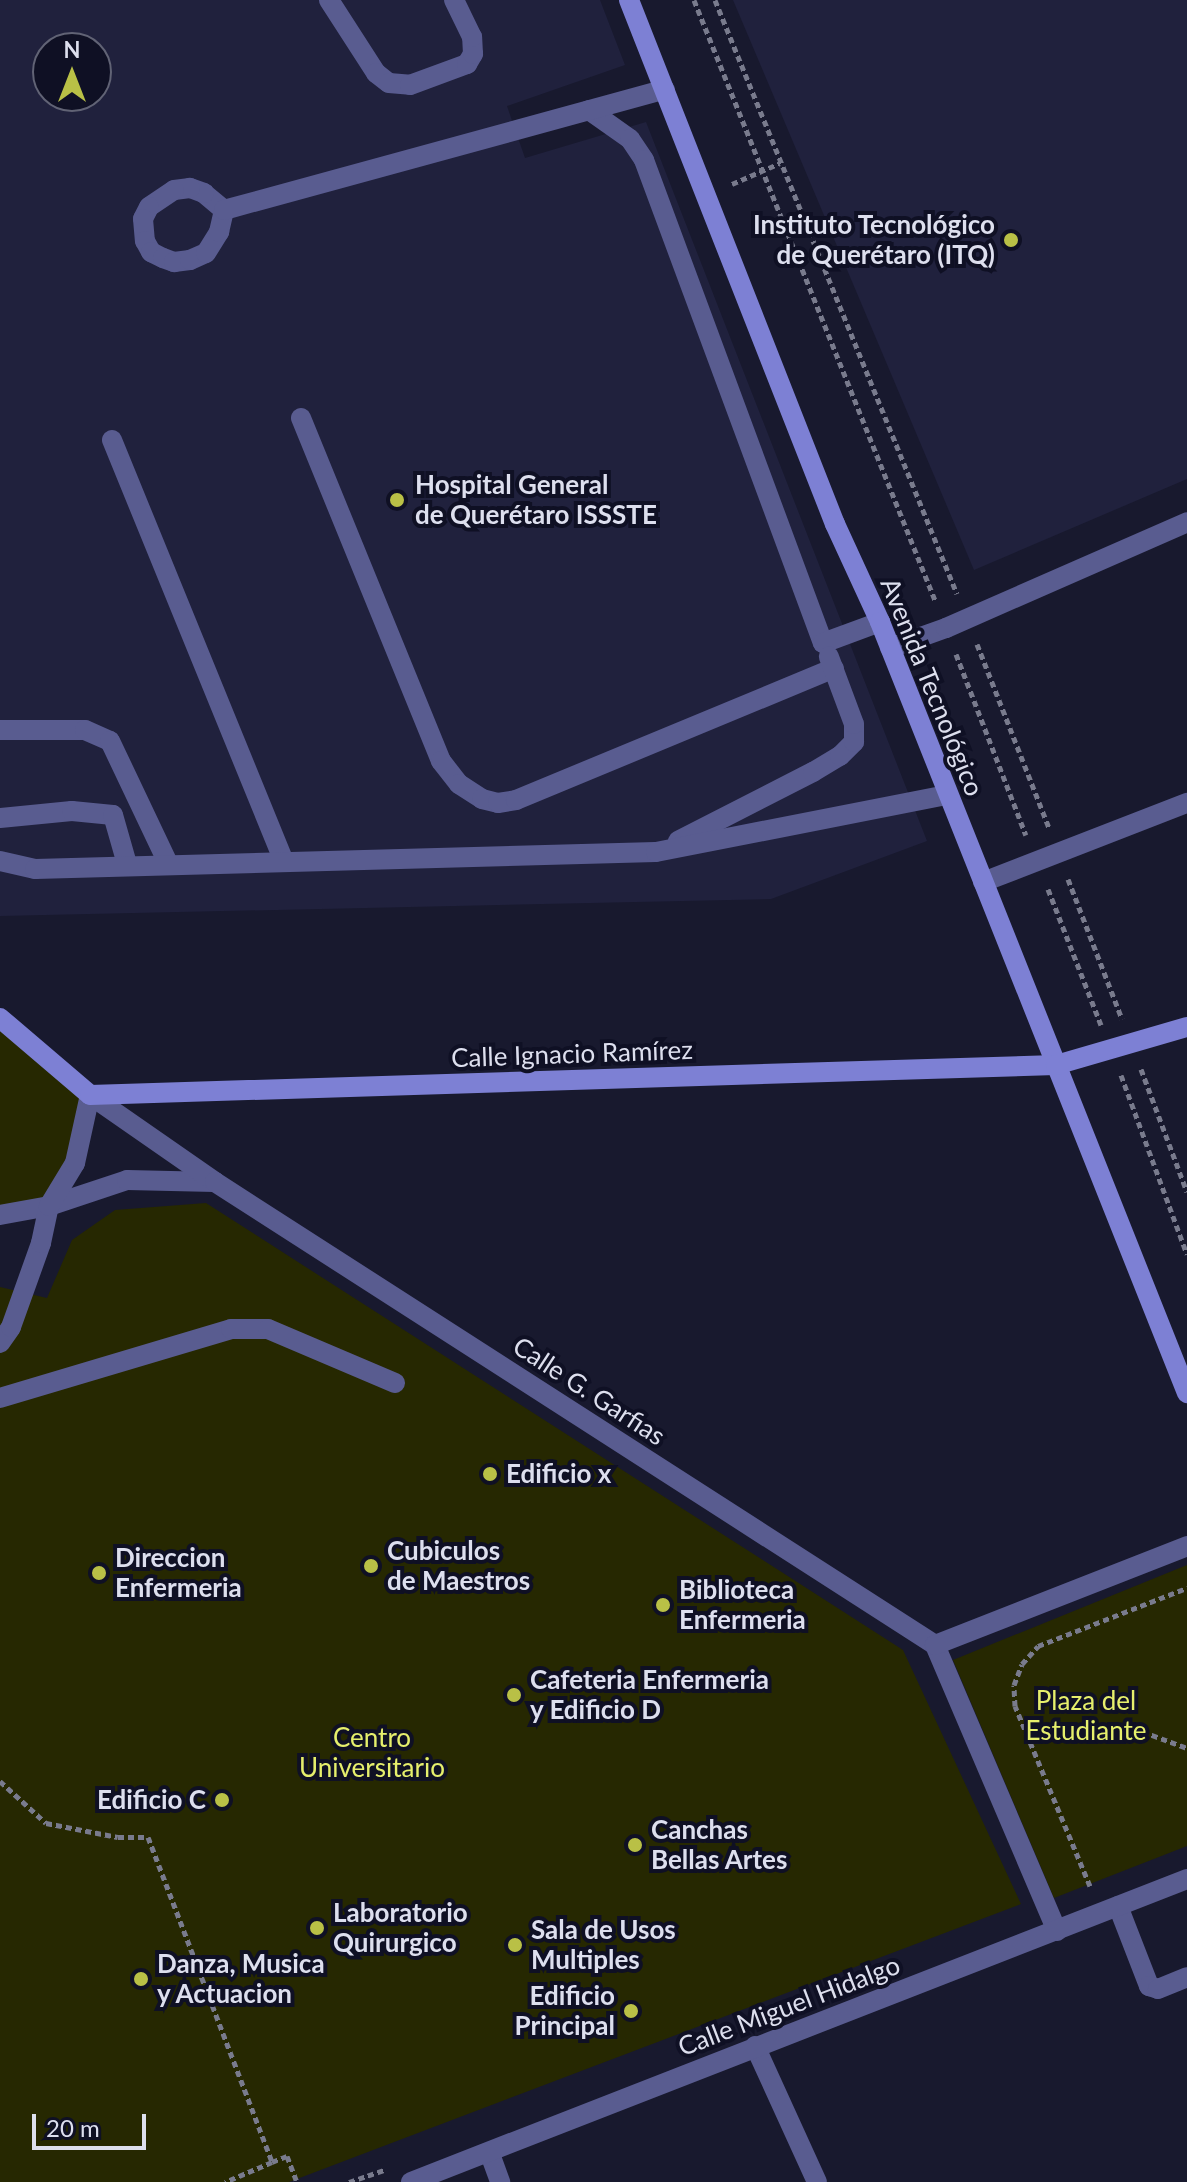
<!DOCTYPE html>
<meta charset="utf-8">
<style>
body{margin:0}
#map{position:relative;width:1187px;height:2182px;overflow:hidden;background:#18192e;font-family:Lato,sans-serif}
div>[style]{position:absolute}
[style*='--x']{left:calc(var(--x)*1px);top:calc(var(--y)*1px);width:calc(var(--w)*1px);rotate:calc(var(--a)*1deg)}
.built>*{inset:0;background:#20213d}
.green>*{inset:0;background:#262801}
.path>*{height:5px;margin-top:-2.5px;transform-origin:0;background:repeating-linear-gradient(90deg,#797b8d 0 6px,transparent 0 10px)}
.lane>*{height:20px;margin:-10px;padding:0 10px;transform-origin:10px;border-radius:10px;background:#595c90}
.street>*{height:20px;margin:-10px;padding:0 10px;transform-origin:10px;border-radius:10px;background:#595c90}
.secondary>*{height:20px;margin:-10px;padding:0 10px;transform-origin:10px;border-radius:10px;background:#7d80d4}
.dots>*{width:22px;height:22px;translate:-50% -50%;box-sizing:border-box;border:4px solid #0f1024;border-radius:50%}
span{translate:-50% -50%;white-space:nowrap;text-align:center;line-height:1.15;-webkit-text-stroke:8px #0f1024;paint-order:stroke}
.poi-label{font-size:26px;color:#dddfee;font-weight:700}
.right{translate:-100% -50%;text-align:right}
.left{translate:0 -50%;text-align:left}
.street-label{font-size:26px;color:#dddfee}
.park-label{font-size:26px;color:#e6ef6c}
.north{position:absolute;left:32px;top:32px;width:80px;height:80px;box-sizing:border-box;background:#0f1024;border:2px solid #616375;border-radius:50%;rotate:0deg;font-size:22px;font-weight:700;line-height:32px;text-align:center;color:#dddfee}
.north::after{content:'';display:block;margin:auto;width:28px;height:36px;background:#b9c046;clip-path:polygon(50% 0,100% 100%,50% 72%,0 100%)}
.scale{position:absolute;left:32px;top:2114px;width:114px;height:36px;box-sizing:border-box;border:4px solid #dddfee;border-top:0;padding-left:10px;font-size:24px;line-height:28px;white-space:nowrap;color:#dddfee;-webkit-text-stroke:6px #0f1024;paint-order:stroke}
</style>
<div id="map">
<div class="built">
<div style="clip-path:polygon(evenodd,0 0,600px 0,625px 65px,507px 106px,525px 158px,646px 122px,927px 841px,771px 899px,0 916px,0 0,48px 48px,96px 48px,96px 96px,48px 96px,48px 48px)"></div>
<div style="clip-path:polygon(733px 0,1187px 0,1187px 479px,974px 570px)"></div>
</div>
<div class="green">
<div style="clip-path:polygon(0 1018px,90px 1095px,49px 1206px,0 1215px)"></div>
<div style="clip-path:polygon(206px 1203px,903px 1650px,1021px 1904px,289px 2182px,0 2182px,0 1287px,47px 1298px,72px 1240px,115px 1210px)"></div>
<div style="clip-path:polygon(1187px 1565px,1187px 1846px,1054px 1898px,953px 1660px)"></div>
</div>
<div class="path">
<div style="--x:694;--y:0;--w:647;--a:68.12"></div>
<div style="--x:715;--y:0;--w:641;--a:67.83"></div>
<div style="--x:732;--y:184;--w:52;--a:-23.6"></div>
<div style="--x:977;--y:644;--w:198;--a:68.6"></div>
<div style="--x:956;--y:654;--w:194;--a:68.9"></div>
<div style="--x:1068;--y:879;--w:150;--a:68.9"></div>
<div style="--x:1048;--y:889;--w:146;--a:68.7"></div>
<div style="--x:1141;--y:1069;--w:131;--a:69.5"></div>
<div style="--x:1121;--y:1075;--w:191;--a:69.8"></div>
<div style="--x:1133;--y:1728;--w:58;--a:20.3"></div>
<div style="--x:0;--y:1781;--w:62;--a:42.4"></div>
<div style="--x:46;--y:1823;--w:73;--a:11"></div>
<div style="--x:118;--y:1837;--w:30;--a:0"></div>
<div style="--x:148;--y:1837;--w:348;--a:69.1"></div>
<div style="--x:272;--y:2162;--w:51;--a:156.9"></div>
<div style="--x:1090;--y:1886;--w:195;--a:-112.6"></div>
<div style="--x:1015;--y:1706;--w:21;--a:-93"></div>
<div style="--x:1014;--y:1685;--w:22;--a:-69"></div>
<div style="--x:1022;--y:1664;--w:24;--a:-48"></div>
<div style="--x:1038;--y:1646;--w:160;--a:-21.3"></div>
<div style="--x:272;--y:2162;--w:16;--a:-22"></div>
<div style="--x:287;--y:2156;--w:26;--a:69"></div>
<div style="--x:349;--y:2182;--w:39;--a:-19"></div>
</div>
<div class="lane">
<div style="--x:329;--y:0;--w:87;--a:57.2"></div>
<div style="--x:376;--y:73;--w:16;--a:38"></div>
<div style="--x:389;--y:83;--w:21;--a:5"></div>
<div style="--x:410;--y:85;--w:61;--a:-20.2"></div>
<div style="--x:467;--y:64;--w:12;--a:-59"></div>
<div style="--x:473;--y:54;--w:17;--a:-93"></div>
<div style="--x:472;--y:37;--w:41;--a:-115.9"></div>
<div style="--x:589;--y:110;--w:50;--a:35.3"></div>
<div style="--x:630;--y:139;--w:25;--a:56"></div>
<div style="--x:644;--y:160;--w:515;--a:69.67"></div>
<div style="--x:823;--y:643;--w:61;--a:-20.2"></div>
<div style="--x:224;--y:210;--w:26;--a:-140"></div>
<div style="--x:204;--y:193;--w:15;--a:-160"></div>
<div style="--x:190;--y:188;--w:16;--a:173"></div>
<div style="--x:174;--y:190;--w:30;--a:146"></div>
<div style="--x:149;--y:207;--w:13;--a:117"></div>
<div style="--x:143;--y:219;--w:22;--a:85"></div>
<div style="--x:145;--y:241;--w:13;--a:61"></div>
<div style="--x:151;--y:252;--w:13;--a:27"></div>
<div style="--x:163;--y:258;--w:12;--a:20"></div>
<div style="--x:174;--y:262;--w:16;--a:-7"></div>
<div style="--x:190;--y:260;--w:17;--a:-24"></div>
<div style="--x:206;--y:253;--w:25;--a:-58"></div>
<div style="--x:219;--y:232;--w:23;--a:-77"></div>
<div style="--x:224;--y:210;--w:457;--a:-15.3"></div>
<div style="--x:301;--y:418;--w:370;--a:67.8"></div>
<div style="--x:441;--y:761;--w:29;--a:52"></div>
<div style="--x:459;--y:784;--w:27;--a:33"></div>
<div style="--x:482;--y:799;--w:16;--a:14"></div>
<div style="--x:498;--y:803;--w:18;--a:-9"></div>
<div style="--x:516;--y:800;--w:344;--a:-22.5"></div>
<div style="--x:112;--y:440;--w:453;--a:67.8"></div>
<div style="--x:0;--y:730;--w:85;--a:0"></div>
<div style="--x:85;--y:730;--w:27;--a:24"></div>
<div style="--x:110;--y:741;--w:135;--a:64.6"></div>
<div style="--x:0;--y:818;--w:72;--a:-5.6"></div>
<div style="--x:72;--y:811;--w:41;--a:5.6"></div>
<div style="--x:113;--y:815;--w:51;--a:74.1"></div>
<div style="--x:678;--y:841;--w:152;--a:-27.1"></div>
<div style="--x:813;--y:772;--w:31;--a:-31"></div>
<div style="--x:840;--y:756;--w:20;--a:-45"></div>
<div style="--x:854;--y:742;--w:18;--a:-90"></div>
<div style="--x:854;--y:724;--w:72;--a:-110.5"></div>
<div style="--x:0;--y:861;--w:36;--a:13"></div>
<div style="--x:35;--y:869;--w:621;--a:-1.57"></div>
<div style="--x:656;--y:852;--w:296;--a:-11.1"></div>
<div style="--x:0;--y:1398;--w:241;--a:-16.6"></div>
<div style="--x:231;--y:1329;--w:37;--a:0"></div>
<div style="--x:268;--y:1329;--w:138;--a:23"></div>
<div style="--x:1118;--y:1906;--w:86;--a:68.8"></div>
<div style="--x:1149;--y:1986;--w:9;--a:18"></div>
<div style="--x:1158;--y:1989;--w:31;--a:-22"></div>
</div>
<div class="street">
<div style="--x:890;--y:648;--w:59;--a:-19.7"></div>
<div style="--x:946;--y:628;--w:263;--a:-23.7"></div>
<div style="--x:983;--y:882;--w:219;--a:-21.2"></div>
<div style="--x:0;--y:1215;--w:50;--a:-10.4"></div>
<div style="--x:49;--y:1206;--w:82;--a:-18.4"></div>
<div style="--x:127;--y:1180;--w:88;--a:1.3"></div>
<div style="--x:0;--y:1343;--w:19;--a:-55"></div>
<div style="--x:11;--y:1327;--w:89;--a:-70.3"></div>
<div style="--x:41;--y:1243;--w:38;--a:-78"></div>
<div style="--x:49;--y:1206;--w:50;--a:-58.8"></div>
<div style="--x:75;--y:1163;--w:70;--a:-77.6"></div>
<div style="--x:90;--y:1095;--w:152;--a:34.8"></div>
<div style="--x:215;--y:1182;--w:856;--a:32.74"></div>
<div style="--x:935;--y:1645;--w:311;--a:66.9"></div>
<div style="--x:935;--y:1645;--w:271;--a:-21.4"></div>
<div style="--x:755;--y:2046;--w:149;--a:65.5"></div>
<div style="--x:490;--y:2154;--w:30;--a:70"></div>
<div style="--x:411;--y:2182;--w:833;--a:-21.33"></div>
</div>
<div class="secondary">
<div style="--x:629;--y:0;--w:563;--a:68.54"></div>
<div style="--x:835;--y:524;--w:108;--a:65.3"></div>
<div style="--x:880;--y:622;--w:830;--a:68.29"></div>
<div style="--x:0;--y:1018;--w:118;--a:40.5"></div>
<div style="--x:90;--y:1095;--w:966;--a:-1.78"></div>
<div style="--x:1056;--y:1065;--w:136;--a:-16.2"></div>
</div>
<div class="dots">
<div style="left:1011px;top:240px;background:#b9c046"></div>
<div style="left:397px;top:500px;background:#b9c046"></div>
<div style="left:490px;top:1474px;background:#b9c046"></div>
<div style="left:371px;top:1566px;background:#b9c046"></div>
<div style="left:99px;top:1573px;background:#b9c046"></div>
<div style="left:663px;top:1605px;background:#b9c046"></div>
<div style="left:514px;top:1695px;background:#b9c046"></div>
<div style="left:222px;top:1800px;background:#b9c046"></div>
<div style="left:635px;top:1845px;background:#b9c046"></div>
<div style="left:317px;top:1928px;background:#b9c046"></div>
<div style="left:515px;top:1945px;background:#b9c046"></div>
<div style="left:141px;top:1979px;background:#b9c046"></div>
<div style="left:631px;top:2011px;background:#b9c046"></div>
</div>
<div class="poi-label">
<span class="right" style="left:995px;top:240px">Instituto Tecnológico<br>de Querétaro (ITQ)</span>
<span class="left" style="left:415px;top:500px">Hospital General<br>de Querétaro ISSSTE</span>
<span class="left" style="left:506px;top:1474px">Edificio x</span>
<span class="left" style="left:387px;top:1566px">Cubiculos<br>de Maestros</span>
<span class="left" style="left:115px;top:1573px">Direccion<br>Enfermeria</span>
<span class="left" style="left:679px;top:1605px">Biblioteca<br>Enfermeria</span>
<span class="left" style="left:530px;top:1695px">Cafeteria Enfermeria<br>y Edificio D</span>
<span class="right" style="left:206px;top:1800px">Edificio C</span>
<span class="left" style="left:651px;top:1845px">Canchas<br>Bellas Artes</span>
<span class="left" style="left:333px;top:1928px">Laboratorio<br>Quirurgico</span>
<span class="left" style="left:531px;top:1945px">Sala de Usos<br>Multiples</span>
<span class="left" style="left:157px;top:1979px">Danza, Musica<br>y Actuacion</span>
<span class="right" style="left:615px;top:2011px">Edificio<br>Principal</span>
</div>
<div class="street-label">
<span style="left:932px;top:687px;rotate:68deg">Avenida Tecnológico</span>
<span style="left:572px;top:1054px;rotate:-2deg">Calle Ignacio Ramírez</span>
<span style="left:589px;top:1391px;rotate:33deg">Calle G. Garfias</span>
<span style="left:789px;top:2006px;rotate:-21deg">Calle Miguel Hidalgo</span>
</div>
<div class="park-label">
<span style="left:1086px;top:1716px">Plaza del<br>Estudiante</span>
<span style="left:372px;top:1753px">Centro<br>Universitario</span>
</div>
<div class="north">N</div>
<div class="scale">20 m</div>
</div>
